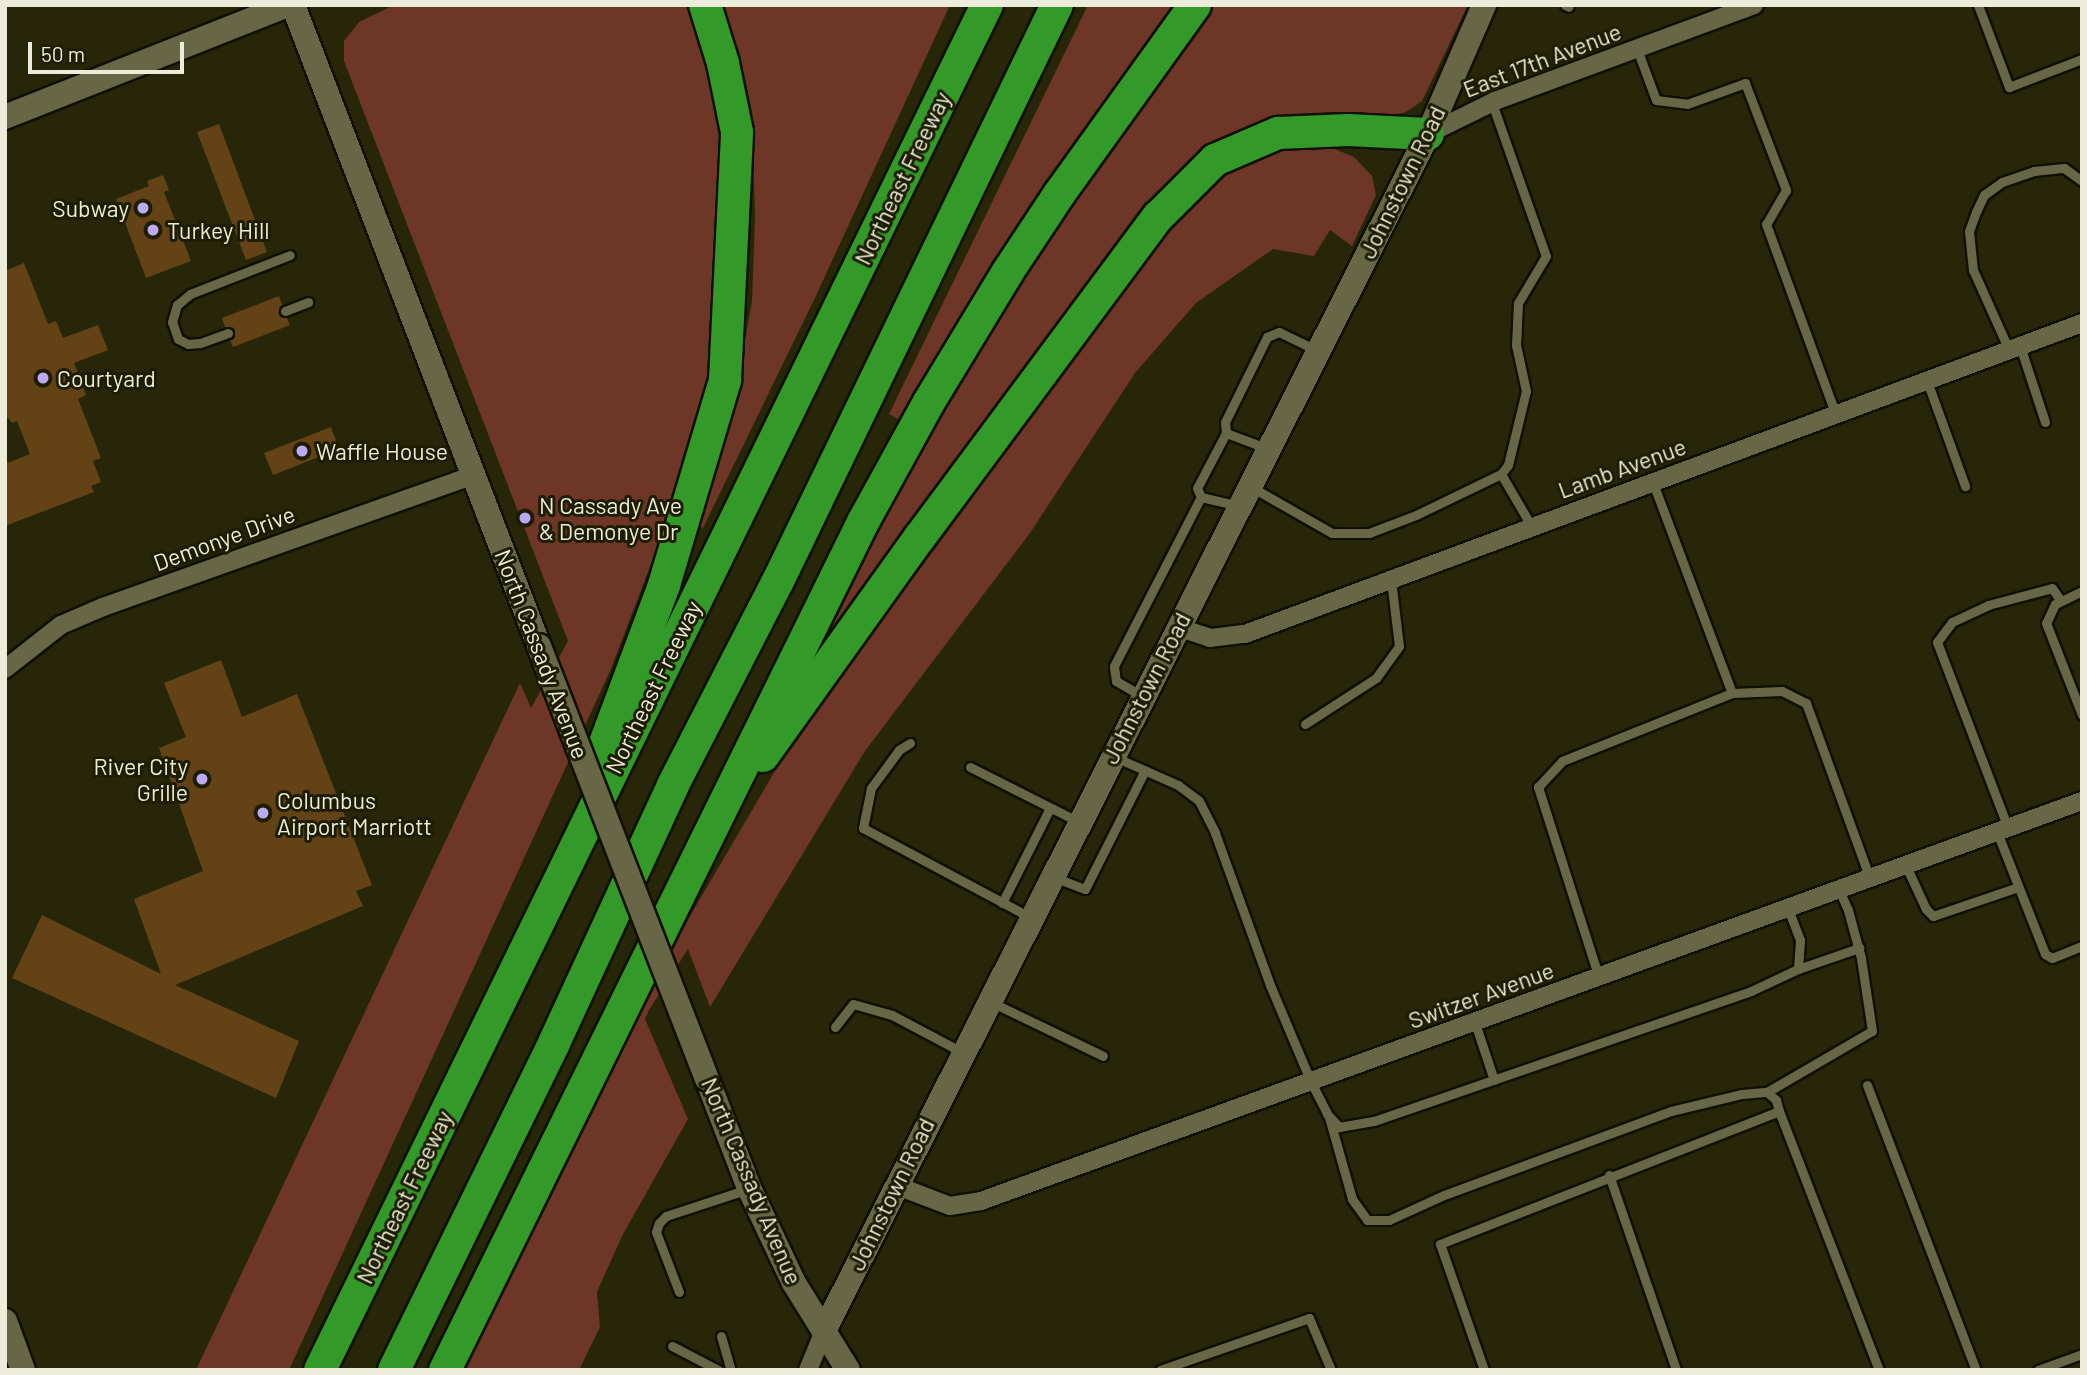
<!DOCTYPE html>
<style>
body{margin:0}
#map{position:relative;width:2087px;height:1375px;overflow:hidden;background:#272609;font-family:Barlow,sans-serif}
div>[style]{position:absolute}
[style*='--x']{left:calc(var(--x)*1px);top:calc(var(--y)*1px);width:calc(var(--w)*1px);rotate:calc(var(--a)*1deg)}
.green>*{inset:0;background:#6e3626}
.building>*{inset:0;background:#634315}
.roads{filter:drop-shadow(2px 0 #110f00) drop-shadow(-2px 0 #110f00) drop-shadow(0 2px #110f00) drop-shadow(0 -2px #110f00)}
.service>*{height:9px;margin:-4.5px;padding:0 4.5px;transform-origin:4.5px;border-radius:4.5px;background:#676748}
.minor>*{height:18px;margin:-9px;padding:0 9px;transform-origin:9px;border-radius:9px;background:#676748}
.secondary>*{height:24px;margin:-12px;padding:0 12px;transform-origin:12px;border-radius:12px;background:#676748}
.motorway>*{height:32px;margin:-16px;padding:0 16px;transform-origin:16px;border-radius:16px;background:#339928}
.bridges{filter:drop-shadow(2px 0 #110f00) drop-shadow(-2px 0 #110f00) drop-shadow(0 2px #110f00) drop-shadow(0 -2px #110f00)}
.secondary-bridge>*{height:24px;margin:-12px;padding:0 12px;transform-origin:12px;border-radius:12px;background:#676748}
.dots>*{width:19px;height:19px;translate:-50% -50%;box-sizing:border-box;border:4px solid #1e1d02;border-radius:50%}
span{translate:-50% -50%;white-space:nowrap;text-align:center;line-height:1.15;-webkit-text-stroke:6px #1e1d02;paint-order:stroke}
.street-label{font-size:23px;color:#ebecda}
.poi-label{font-size:23px;color:#ebecda}
.right{translate:-100% -50%;text-align:right}
.left{translate:0 -50%;text-align:left}
.frame{position:absolute;inset:0;border:7px solid #ebecda;pointer-events:none}
.scale{position:absolute;left:28px;top:42px;width:156px;height:32px;box-sizing:border-box;border:4px solid #ebecda;border-top:0;padding-left:9px;font-size:21px;line-height:24px;white-space:nowrap;color:#ebecda;-webkit-text-stroke:5px #1e1d02;paint-order:stroke}
</style>
<div id="map">
<div class="green">
<div style="clip-path:polygon(394px 5px,687px 5px,699px 34px,721px 147px,715px 331px,707px 387px,678px 494px,610px 671px,289px 1370px,196px 1370px,520px 683px,531px 708px,568px 641px,344px 61px,344px 41px,359px 22px)"></div>
<div style="clip-path:polygon(720px 5px,950px 5px,814px 300px,703px 528px,695px 524px,728px 430px,752px 302px,755px 216px,752px 112px,739px 51px)"></div>
<div style="clip-path:polygon(1088px 5px,1181px 5px,904px 422px,889px 414px)"></div>
<div style="clip-path:polygon(1211px 5px,1468px 5px,1422px 101px,1406px 112px,1387px 117px,1332px 112px,1291px 114px,1262px 120px,1211px 145px,1184px 166px,1156px 199px,815px 659px,807px 655px,870px 532px,990px 325px,1100px 158px)"></div>
<div style="clip-path:polygon(1303px 146px,1330px 147px,1354px 157px,1372px 176px,1376px 195px,1352px 246px,1330px 230px,1314px 256px,1273px 249px,1196px 303px,1135px 373px,1030px 533px,865px 751px,710px 1007px,688px 949px,649px 1010px,645px 1019px,688px 1119px,622px 1236px,597px 1292px,600px 1327px,579px 1370px,459px 1370px,690px 916px,789px 747px,1200px 188px,1227px 168px,1283px 147px)"></div>
</div>
<div class="building">
<div style="clip-path:polygon(219px 124px,267px 252px,246px 260px,197px 132px)"></div>
<div style="clip-path:polygon(163px 175px,169px 190px,164px 192px,191px 261px,146px 278px,116px 199px,149px 186px,147px 181px)"></div>
<div style="clip-path:polygon(24px 263px,48px 324px,56px 321px,63px 338px,98px 325px,108px 350px,74px 363px,86px 395px,78px 399px,101px 458px,93px 461px,101px 482px,91px 486px,94px 492px,5px 526px,5px 464px,30px 454px,17px 421px,12px 423px,5px 414px,5px 271px)"></div>
<div style="clip-path:polygon(279px 296px,282px 305px,278px 313px,287px 318px,290px 325px,233px 347px,230px 340px,234px 330px,225px 327px,222px 318px)"></div>
<div style="clip-path:polygon(331px 427px,339px 449px,273px 475px,264px 453px)"></div>
<div style="clip-path:polygon(221px 660px,242px 717px,297px 694px,372px 885px,356px 891px,363px 906px,175px 985px,299px 1041px,276px 1098px,12px 978px,42px 915px,161px 974px,134px 899px,203px 871px,159px 748px,186px 737px,164px 683px)"></div>
</div>
<div class="roads">
<div class="service">
<div style="--x:1565;--y:5;--w:4;--a:27"></div>
<div style="--x:1978;--y:5;--w:88;--a:69.3"></div>
<div style="--x:2009;--y:87;--w:78;--a:-21"></div>
<div style="--x:1637;--y:49;--w:54;--a:69.6"></div>
<div style="--x:1656;--y:100;--w:31;--a:7"></div>
<div style="--x:1687;--y:104;--w:62;--a:-19.9"></div>
<div style="--x:1745;--y:83;--w:115;--a:69"></div>
<div style="--x:1786;--y:190;--w:39;--a:120"></div>
<div style="--x:1766;--y:224;--w:203;--a:69.9"></div>
<div style="--x:1492;--y:103;--w:162;--a:70.6"></div>
<div style="--x:1546;--y:256;--w:55;--a:120.8"></div>
<div style="--x:1518;--y:303;--w:42;--a:92.7"></div>
<div style="--x:1516;--y:345;--w:47;--a:77.7"></div>
<div style="--x:1526;--y:391;--w:76;--a:103.7"></div>
<div style="--x:1508;--y:465;--w:11;--a:128"></div>
<div style="--x:285;--y:311;--w:25;--a:-21"></div>
<div style="--x:228;--y:333;--w:30;--a:160"></div>
<div style="--x:200;--y:343;--w:12;--a:175"></div>
<div style="--x:188;--y:344;--w:11;--a:-153"></div>
<div style="--x:178;--y:339;--w:18;--a:-109"></div>
<div style="--x:172;--y:322;--w:18;--a:-74"></div>
<div style="--x:177;--y:305;--w:17;--a:-40"></div>
<div style="--x:190;--y:294;--w:107;--a:-21.3"></div>
<div style="--x:2020;--y:346;--w:80;--a:71.8"></div>
<div style="--x:2009;--y:350;--w:88;--a:-114.2"></div>
<div style="--x:1973;--y:270;--w:39;--a:-96"></div>
<div style="--x:1969;--y:231;--w:20;--a:-70"></div>
<div style="--x:1976;--y:212;--w:19;--a:-65"></div>
<div style="--x:1984;--y:195;--w:22;--a:-36"></div>
<div style="--x:2002;--y:182;--w:34;--a:-19"></div>
<div style="--x:2034;--y:171;--w:30;--a:-6"></div>
<div style="--x:2064;--y:168;--w:22;--a:36"></div>
<div style="--x:1927;--y:381;--w:112;--a:70.1"></div>
<div style="--x:1226;--y:433;--w:62;--a:117.8"></div>
<div style="--x:1197;--y:488;--w:10;--a:66"></div>
<div style="--x:1201;--y:497;--w:39;--a:13"></div>
<div style="--x:1266;--y:448;--w:43;--a:-159.4"></div>
<div style="--x:1226;--y:433;--w:11;--a:-95"></div>
<div style="--x:1225;--y:422;--w:95;--a:-63.7"></div>
<div style="--x:1267;--y:337;--w:13;--a:-23"></div>
<div style="--x:1279;--y:332;--w:41;--a:25.9"></div>
<div style="--x:1653;--y:483;--w:224;--a:69.4"></div>
<div style="--x:1253;--y:488;--w:91;--a:29.7"></div>
<div style="--x:1332;--y:533;--w:37;--a:0"></div>
<div style="--x:1369;--y:533;--w:50;--a:-21"></div>
<div style="--x:1416;--y:515;--w:94;--a:-25.8"></div>
<div style="--x:1501;--y:474;--w:61;--a:59.7"></div>
<div style="--x:2082;--y:591;--w:30;--a:154"></div>
<div style="--x:2055;--y:604;--w:21;--a:115"></div>
<div style="--x:2046;--y:623;--w:99;--a:68.6"></div>
<div style="--x:1142;--y:696;--w:30;--a:-150"></div>
<div style="--x:1116;--y:681;--w:15;--a:-98"></div>
<div style="--x:1114;--y:666;--w:190;--a:-62.8"></div>
<div style="--x:1305;--y:724;--w:85;--a:-32.9"></div>
<div style="--x:1376;--y:678;--w:39;--a:-54"></div>
<div style="--x:1399;--y:646;--w:66;--a:-96.9"></div>
<div style="--x:910;--y:743;--w:13;--a:148"></div>
<div style="--x:899;--y:750;--w:47;--a:126.4"></div>
<div style="--x:871;--y:788;--w:41;--a:101.3"></div>
<div style="--x:863;--y:828;--w:189;--a:28.1"></div>
<div style="--x:1117;--y:758;--w:67;--a:23.9"></div>
<div style="--x:1178;--y:785;--w:26;--a:37"></div>
<div style="--x:1199;--y:801;--w:36;--a:63"></div>
<div style="--x:1215;--y:833;--w:162;--a:70.1"></div>
<div style="--x:1270;--y:985;--w:105;--a:67.1"></div>
<div style="--x:1311;--y:1082;--w:36;--a:63"></div>
<div style="--x:1327;--y:1114;--w:18;--a:47"></div>
<div style="--x:1339;--y:1127;--w:36;--a:-10"></div>
<div style="--x:1374;--y:1121;--w:399;--a:-19"></div>
<div style="--x:1751;--y:991;--w:52;--a:-25.1"></div>
<div style="--x:1798;--y:969;--w:29;--a:-86"></div>
<div style="--x:1800;--y:940;--w:33;--a:-111"></div>
<div style="--x:970;--y:767;--w:120;--a:26.8"></div>
<div style="--x:2008;--y:828;--w:199;--a:-110.9"></div>
<div style="--x:1937;--y:642;--w:25;--a:-53"></div>
<div style="--x:1952;--y:622;--w:40;--a:-25"></div>
<div style="--x:1988;--y:605;--w:66;--a:-14.9"></div>
<div style="--x:2052;--y:588;--w:14;--a:56"></div>
<div style="--x:1997;--y:832;--w:131;--a:68.5"></div>
<div style="--x:2045;--y:954;--w:8;--a:30"></div>
<div style="--x:2052;--y:958;--w:32;--a:-22"></div>
<div style="--x:1906;--y:866;--w:47;--a:65.1"></div>
<div style="--x:1926;--y:909;--w:10;--a:45"></div>
<div style="--x:1933;--y:916;--w:90;--a:-18.8"></div>
<div style="--x:1056;--y:878;--w:31;--a:21"></div>
<div style="--x:1085;--y:889;--w:133;--a:-63.2"></div>
<div style="--x:1002;--y:903;--w:106;--a:-63.2"></div>
<div style="--x:1798;--y:969;--w:65;--a:-19"></div>
<div style="--x:1599;--y:978;--w:201;--a:-107.7"></div>
<div style="--x:1538;--y:787;--w:35;--a:-47"></div>
<div style="--x:1562;--y:761;--w:183;--a:-21.8"></div>
<div style="--x:1732;--y:693;--w:50;--a:-2.3"></div>
<div style="--x:1782;--y:691;--w:27;--a:27"></div>
<div style="--x:1806;--y:703;--w:187;--a:70"></div>
<div style="--x:993;--y:1003;--w:122;--a:25.7"></div>
<div style="--x:1475;--y:1023;--w:60;--a:71.6"></div>
<div style="--x:835;--y:1027;--w:29;--a:-52"></div>
<div style="--x:853;--y:1004;--w:41;--a:15.8"></div>
<div style="--x:892;--y:1015;--w:79;--a:27.9"></div>
<div style="--x:1867;--y:1085;--w:305;--a:69.1"></div>
<div style="--x:1767;--y:1092;--w:121;--a:-30.2"></div>
<div style="--x:1872;--y:1031;--w:74;--a:-98.6"></div>
<div style="--x:1861;--y:958;--w:50;--a:-105.2"></div>
<div style="--x:1848;--y:910;--w:22;--a:-114"></div>
<div style="--x:1329;--y:1117;--w:85;--a:74.3"></div>
<div style="--x:1352;--y:1199;--w:26;--a:54"></div>
<div style="--x:1367;--y:1220;--w:22;--a:0"></div>
<div style="--x:1389;--y:1220;--w:60;--a:-24.4"></div>
<div style="--x:1444;--y:1195;--w:242;--a:-20.3"></div>
<div style="--x:1671;--y:1111;--w:73;--a:-13.5"></div>
<div style="--x:1742;--y:1094;--w:25;--a:-5"></div>
<div style="--x:1767;--y:1092;--w:12;--a:42"></div>
<div style="--x:1776;--y:1100;--w:11;--a:75"></div>
<div style="--x:1609;--y:1175;--w:206;--a:71"></div>
<div style="--x:679;--y:1292;--w:64;--a:-111"></div>
<div style="--x:656;--y:1232;--w:9;--a:-72"></div>
<div style="--x:659;--y:1223;--w:10;--a:-45"></div>
<div style="--x:666;--y:1216;--w:86;--a:-18.2"></div>
<div style="--x:721;--y:1336;--w:35;--a:74"></div>
<div style="--x:672;--y:1346;--w:52;--a:27.6"></div>
<div style="--x:1160;--y:1370;--w:158;--a:-19.2"></div>
<div style="--x:1309;--y:1318;--w:56;--a:67.1"></div>
<div style="--x:1484;--y:1370;--w:133;--a:-109.2"></div>
<div style="--x:1440;--y:1244;--w:364;--a:-21.4"></div>
<div style="--x:1779;--y:1111;--w:278;--a:68.9"></div>
<div style="--x:2038;--y:1370;--w:47;--a:-20"></div>
</div>
<div class="minor">
<div style="--x:1428;--y:134;--w:75;--a:-26.2"></div>
<div style="--x:1495;--y:101;--w:276;--a:-20.3"></div>
<div style="--x:1177;--y:627;--w:35;--a:18"></div>
<div style="--x:1210;--y:638;--w:35;--a:-7"></div>
<div style="--x:1245;--y:634;--w:893;--a:-20.38"></div>
<div style="--x:5;--y:669;--w:71;--a:-38.2"></div>
<div style="--x:61;--y:625;--w:46;--a:-23.2"></div>
<div style="--x:103;--y:607;--w:393;--a:-19.6"></div>
<div style="--x:895;--y:1185;--w:59;--a:20.9"></div>
<div style="--x:950;--y:1206;--w:31;--a:-9"></div>
<div style="--x:981;--y:1201;--w:1171;--a:-19.97"></div>
<div style="--x:808;--y:1370;--w:42;--a:-67.7"></div>
</div>
<div class="secondary">
<div style="--x:293;--y:5;--w:687;--a:69"></div>
<div style="--x:5;--y:117;--w:304;--a:-21.6"></div>
<div style="--x:707;--y:1079;--w:117;--a:68.9"></div>
<div style="--x:749;--y:1188;--w:105;--a:64.7"></div>
<div style="--x:794;--y:1283;--w:102;--a:58.2"></div>
<div style="--x:5;--y:1321;--w:52;--a:69.8"></div>
<div style="--x:824;--y:1331;--w:1341;--a:-63.22"></div>
<div style="--x:1428;--y:134;--w:141;--a:-66.5"></div>
</div>
<div class="motorway">
<div style="--x:763;--y:756;--w:269;--a:-54.4"></div>
<div style="--x:920;--y:537;--w:399;--a:-53.4"></div>
<div style="--x:1158;--y:217;--w:81;--a:-45"></div>
<div style="--x:1215;--y:160;--w:69;--a:-23.2"></div>
<div style="--x:1278;--y:133;--w:70;--a:-2.5"></div>
<div style="--x:1348;--y:130;--w:80;--a:2.9"></div>
<div style="--x:599;--y:759;--w:186;--a:-69.5"></div>
<div style="--x:664;--y:585;--w:214;--a:-73.4"></div>
<div style="--x:725;--y:380;--w:248;--a:-87.2"></div>
<div style="--x:737;--y:132;--w:70;--a:-101.5"></div>
<div style="--x:723;--y:63;--w:61;--a:-107.2"></div>
<div style="--x:320;--y:1370;--w:1519;--a:-63.96"></div>
<div style="--x:394;--y:1370;--w:364;--a:-63.9"></div>
<div style="--x:554;--y:1043;--w:284;--a:-65.2"></div>
<div style="--x:673;--y:785;--w:229;--a:-62.8"></div>
<div style="--x:778;--y:581;--w:640;--a:-64.16"></div>
<div style="--x:445;--y:1370;--w:945;--a:-63.76"></div>
<div style="--x:863;--y:522;--w:137;--a:-61.2"></div>
<div style="--x:929;--y:402;--w:151;--a:-58.8"></div>
<div style="--x:1007;--y:273;--w:96;--a:-56.5"></div>
<div style="--x:1060;--y:193;--w:231;--a:-54.3"></div>
</div>
</div>
<div class="bridges">
<div class="secondary-bridge">
<div style="--x:539;--y:646;--w:464;--a:68.8"></div>
</div>
</div>
<div class="dots">
<div style="left:143px;top:208px;background:#baaaf6"></div>
<div style="left:153px;top:230px;background:#baaaf6"></div>
<div style="left:43px;top:378px;background:#baaaf6"></div>
<div style="left:302px;top:451px;background:#baaaf6"></div>
<div style="left:525px;top:518px;background:#baaaf6"></div>
<div style="left:202px;top:779px;background:#baaaf6"></div>
<div style="left:263px;top:813px;background:#baaaf6"></div>
</div>
<div class="street-label">
<span style="left:1542px;top:60px;rotate:-21deg">East 17th Avenue</span>
<span style="left:902px;top:178px;rotate:-64deg">Northeast Freeway</span>
<span style="left:1402px;top:182px;rotate:-64deg">Johnstown Road</span>
<span style="left:1622px;top:468px;rotate:-20deg">Lamb Avenue</span>
<span style="left:224px;top:538px;rotate:-20deg">Demonye Drive</span>
<span style="left:542px;top:654px;rotate:69deg">North Cassady Avenue</span>
<span style="left:653px;top:687px;rotate:-64deg">Northeast Freeway</span>
<span style="left:1146px;top:688px;rotate:-63deg">Johnstown Road</span>
<span style="left:1481px;top:995px;rotate:-20deg">Switzer Avenue</span>
<span style="left:752px;top:1181px;rotate:67deg">North Cassady Avenue</span>
<span style="left:891px;top:1194px;rotate:-64deg">Johnstown Road</span>
<span style="left:404px;top:1197px;rotate:-64deg">Northeast Freeway</span>
</div>
<div class="poi-label">
<span class="right" style="left:129px;top:208px">Subway</span>
<span class="left" style="left:167px;top:230px">Turkey Hill</span>
<span class="left" style="left:57px;top:378px">Courtyard</span>
<span class="left" style="left:316px;top:451px">Waffle House</span>
<span class="left" style="left:539px;top:518px">N Cassady Ave<br>&amp; Demonye Dr</span>
<span class="right" style="left:188px;top:779px">River City<br>Grille</span>
<span class="left" style="left:277px;top:813px">Columbus<br>Airport Marriott</span>
</div>
<div class="frame"></div>
<div class="scale">50 m</div>
</div>
